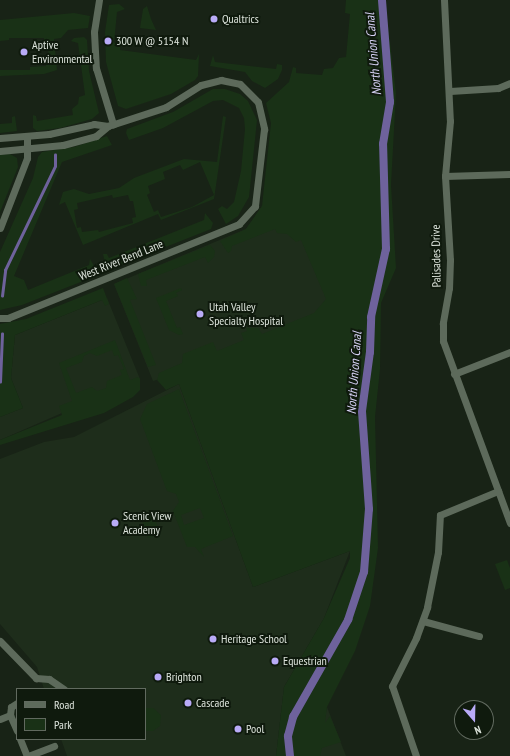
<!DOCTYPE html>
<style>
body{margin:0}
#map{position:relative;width:510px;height:756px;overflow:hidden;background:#182316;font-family:"PT Sans Narrow",sans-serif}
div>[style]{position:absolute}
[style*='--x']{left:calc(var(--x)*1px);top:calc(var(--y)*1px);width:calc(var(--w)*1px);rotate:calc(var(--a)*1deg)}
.built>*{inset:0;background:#1e2d1b}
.green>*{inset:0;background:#193116}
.stream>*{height:2.5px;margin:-1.25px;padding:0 1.25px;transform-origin:1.25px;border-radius:1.25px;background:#6e629c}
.canal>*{height:8px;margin:-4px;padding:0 4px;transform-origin:4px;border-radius:4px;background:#6e629c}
.minor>*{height:7px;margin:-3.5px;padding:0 3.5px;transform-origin:3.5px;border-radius:3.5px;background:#5d6a5b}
.dots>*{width:11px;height:11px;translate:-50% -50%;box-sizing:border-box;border:2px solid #0f1a0d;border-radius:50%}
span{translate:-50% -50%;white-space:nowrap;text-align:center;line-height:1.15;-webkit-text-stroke:4px #0f1a0d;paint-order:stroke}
.poi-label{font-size:12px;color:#dce3db}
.left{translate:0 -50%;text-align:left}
.street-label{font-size:12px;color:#dce3db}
.water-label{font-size:13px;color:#d5d0f3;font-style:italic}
.legend{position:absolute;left:16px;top:688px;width:130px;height:52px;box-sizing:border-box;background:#0f1a0d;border:1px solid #616a5f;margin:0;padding:5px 7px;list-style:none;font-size:12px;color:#dce3db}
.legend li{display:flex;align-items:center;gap:8px;height:20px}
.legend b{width:20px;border:1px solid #616a5f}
.north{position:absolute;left:454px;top:700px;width:40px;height:40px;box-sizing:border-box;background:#0f1a0d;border:1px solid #616a5f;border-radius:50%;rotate:160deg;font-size:11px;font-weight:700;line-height:16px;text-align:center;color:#dce3db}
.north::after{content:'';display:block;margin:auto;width:14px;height:18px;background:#b9abf7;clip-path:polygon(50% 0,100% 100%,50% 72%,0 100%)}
</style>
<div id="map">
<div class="built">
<div style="clip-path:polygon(262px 206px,356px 257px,351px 320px,153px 381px,114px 284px,246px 229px)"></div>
<div style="clip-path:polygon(107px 298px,140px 379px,0 440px,0 417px,23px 408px,11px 378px,15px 335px)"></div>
<div style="clip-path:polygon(179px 384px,253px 587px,350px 551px,324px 618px,284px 687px,276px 756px,67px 756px,61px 739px,145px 739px,145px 689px,44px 689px,37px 667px,0 624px,0 459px,44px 442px,74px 437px)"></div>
<div style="clip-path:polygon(327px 707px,346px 756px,317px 756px)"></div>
</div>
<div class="green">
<div style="clip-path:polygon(346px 0,385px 0,396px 93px,391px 185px,396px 268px,381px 303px,380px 369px,375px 417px,378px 548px,370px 606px,355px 651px,327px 707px,325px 723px,330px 716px,341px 742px,322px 748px,320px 756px,276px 756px,284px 687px,324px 618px,350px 558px,350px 551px,253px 587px,179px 384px,166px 390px,157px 380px,159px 373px,182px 363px,183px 354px,213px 342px,217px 351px,244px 340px,241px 333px,247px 331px,246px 328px,258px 328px,262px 334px,314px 313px,326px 299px,301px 240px,296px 242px,287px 234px,277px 233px,275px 229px,232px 246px,231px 251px,228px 253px,220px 241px,246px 229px,262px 206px,271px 123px,266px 103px,289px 82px,293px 67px,296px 68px,296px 73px,322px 75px,324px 69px,333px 68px,339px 58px,346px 57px,350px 14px,345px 13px)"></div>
<div style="clip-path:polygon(119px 4px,125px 9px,117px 12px,114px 43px,120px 44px,120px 50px,196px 60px,199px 54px,198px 76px,195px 80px,171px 94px,126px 109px,118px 106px,106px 62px,105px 32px,109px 5px)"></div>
<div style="clip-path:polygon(147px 6px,151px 19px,156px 30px,140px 28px,143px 9px)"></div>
<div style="clip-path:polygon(74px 13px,90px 16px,88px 28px,68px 30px,61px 38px,54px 39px,57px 70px,44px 74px,0 76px,0 70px,30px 70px,30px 67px,46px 66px,46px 60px,49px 60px,48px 43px,44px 43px,44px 38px,9px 38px,9px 40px,0 41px,0 20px)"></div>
<div style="clip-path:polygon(74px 38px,84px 37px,87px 40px,89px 71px,99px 113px,92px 119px,60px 128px,37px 131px,33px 128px,33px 115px,36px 116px,37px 121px,73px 115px,72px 109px,78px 104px,79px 97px,85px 95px,78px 43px,71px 41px)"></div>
<div style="clip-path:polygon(213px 55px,215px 62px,276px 69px,277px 64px,282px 65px,282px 70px,278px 79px,265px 88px,252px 81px,245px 72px,210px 66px)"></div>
<div style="clip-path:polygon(213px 89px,225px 89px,240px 94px,248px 101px,257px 120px,249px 197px,238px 216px,226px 224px,218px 209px,222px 206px,227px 209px,234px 202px,241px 171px,245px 129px,244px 118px,239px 108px,223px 100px,213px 101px,163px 128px,129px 140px,126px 133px,127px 129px,173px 112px)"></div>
<div style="clip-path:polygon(15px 116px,17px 131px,0 133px,0 124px,12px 123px,12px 117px)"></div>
<div style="clip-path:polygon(evenodd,223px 116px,226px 117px,214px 199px,161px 220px,158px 214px,83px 245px,65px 202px,59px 205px,63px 192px,74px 189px,89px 194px,119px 188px,134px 178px,184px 159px,217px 162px,223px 116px,200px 162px,214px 195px,192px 207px,161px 217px,158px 210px,154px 212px,147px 195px,150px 193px,148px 186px,165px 179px,163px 172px,180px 165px,183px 170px,200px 162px,223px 116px,112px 195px,113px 198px,128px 195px,130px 201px,133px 201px,136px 217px,132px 218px,133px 223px,99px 232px,98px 230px,82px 232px,81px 227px,77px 228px,74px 210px,78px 209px,77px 203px,112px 195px)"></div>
<div style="clip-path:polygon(107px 136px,112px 145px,62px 162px,14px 276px,24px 280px,28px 290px,89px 265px,90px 259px,97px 271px,96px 276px,22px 305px,0 310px,0 252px,33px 178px,38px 157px,42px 152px,74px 147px)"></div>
<div style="clip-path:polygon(10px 154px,17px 158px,18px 167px,0 212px,0 155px)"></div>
<div style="clip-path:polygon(205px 213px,213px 223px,211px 229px,110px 269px,106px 267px,103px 254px,107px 254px,109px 258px,204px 220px)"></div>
<div style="clip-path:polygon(210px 245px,215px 251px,214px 257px,208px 263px,205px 257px,146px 280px,147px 286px,141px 286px,138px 274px)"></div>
<div style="clip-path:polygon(127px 278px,137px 299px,130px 300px,156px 365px,148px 367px,114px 284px)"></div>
<div style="clip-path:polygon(103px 288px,109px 304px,105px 306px,102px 300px,15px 335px,11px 378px,23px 408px,0 417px,0 324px,26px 319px)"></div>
<div style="clip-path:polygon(181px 288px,182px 290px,176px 293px,178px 296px,166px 301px,177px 328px,180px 327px,183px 334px,179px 335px,169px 330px,156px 298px)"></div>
<div style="clip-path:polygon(evenodd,115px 340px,130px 380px,138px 377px,140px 379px,140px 390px,133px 397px,104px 413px,0 445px,0 440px,62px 415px,59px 406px,72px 401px,59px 363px,115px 340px,112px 350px,114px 356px,118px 355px,124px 369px,120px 370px,122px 375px,107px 381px,106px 388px,97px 391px,92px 387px,76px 393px,66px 368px,82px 362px,84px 356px,90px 353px,97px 356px,112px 350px)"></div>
<div style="clip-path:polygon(evenodd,179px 389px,233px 536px,201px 549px,204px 557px,195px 547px,187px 547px,173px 511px,179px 502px,176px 494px,167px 491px,140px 419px,147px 404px,179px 389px,200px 508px,204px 518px,184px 525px,181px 515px,200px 508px)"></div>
<div style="clip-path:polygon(153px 513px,160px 534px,148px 538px,141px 517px)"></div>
<div style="clip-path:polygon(507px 560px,510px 568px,510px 588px,505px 590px,495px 564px)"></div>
<div style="clip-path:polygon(145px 708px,153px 708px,161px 715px,160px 726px,153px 731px,145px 731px)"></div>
</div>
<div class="stream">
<div style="--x:2;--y:296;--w:26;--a:-83"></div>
<div style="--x:5;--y:270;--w:115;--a:-64.3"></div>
<div style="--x:55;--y:166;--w:11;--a:-90"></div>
<div style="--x:0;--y:382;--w:48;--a:-87.6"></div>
</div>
<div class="canal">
<div style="--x:290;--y:756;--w:20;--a:-96"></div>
<div style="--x:288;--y:736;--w:20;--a:-75"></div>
<div style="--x:293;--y:717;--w:112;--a:-60.4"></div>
<div style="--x:348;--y:620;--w:51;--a:-71.6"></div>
<div style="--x:364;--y:572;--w:63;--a:-85.5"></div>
<div style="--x:369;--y:509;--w:98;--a:-94.1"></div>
<div style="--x:362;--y:411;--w:60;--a:-82.3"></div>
<div style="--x:370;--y:352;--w:35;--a:-88"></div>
<div style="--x:371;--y:317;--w:70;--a:-77.6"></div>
<div style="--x:386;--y:249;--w:105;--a:-91.6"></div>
<div style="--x:383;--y:144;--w:43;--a:-80.5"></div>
<div style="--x:390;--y:102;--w:102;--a:-94.5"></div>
</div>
<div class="minor">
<div style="--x:99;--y:0;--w:32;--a:99"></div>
<div style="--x:94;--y:32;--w:36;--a:87"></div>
<div style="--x:96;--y:68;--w:59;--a:73.1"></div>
<div style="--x:444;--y:0;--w:121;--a:87.2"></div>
<div style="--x:450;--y:121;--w:55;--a:95.2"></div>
<div style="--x:445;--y:176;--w:84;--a:86.6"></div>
<div style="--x:450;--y:260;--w:28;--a:92"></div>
<div style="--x:449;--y:288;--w:36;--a:100"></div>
<div style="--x:443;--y:323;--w:18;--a:90"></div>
<div style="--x:443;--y:341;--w:194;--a:69.8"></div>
<div style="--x:450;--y:91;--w:48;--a:-3.6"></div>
<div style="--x:498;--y:88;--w:13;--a:-23"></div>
<div style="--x:0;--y:138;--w:49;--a:-4.7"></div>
<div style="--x:49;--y:134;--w:46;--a:-12.5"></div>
<div style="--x:94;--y:124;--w:14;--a:8"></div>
<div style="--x:0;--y:151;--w:63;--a:-5.4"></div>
<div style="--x:63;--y:145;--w:34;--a:-15"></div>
<div style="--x:96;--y:136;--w:16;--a:-40"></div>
<div style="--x:108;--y:126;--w:61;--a:-18.1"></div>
<div style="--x:166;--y:107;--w:41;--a:-32.2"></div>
<div style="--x:201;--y:85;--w:21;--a:-14"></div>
<div style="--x:221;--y:80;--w:19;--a:12"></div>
<div style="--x:240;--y:84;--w:25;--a:45"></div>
<div style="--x:258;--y:102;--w:28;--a:77"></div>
<div style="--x:264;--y:129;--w:78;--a:96.7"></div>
<div style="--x:255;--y:206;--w:24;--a:132"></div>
<div style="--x:239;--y:224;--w:249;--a:157.9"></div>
<div style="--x:8;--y:318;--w:8;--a:180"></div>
<div style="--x:445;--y:176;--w:65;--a:-1.8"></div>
<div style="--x:0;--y:228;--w:75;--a:-68.9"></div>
<div style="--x:27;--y:158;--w:22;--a:-90"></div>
<div style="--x:454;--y:374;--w:60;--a:-21.4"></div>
<div style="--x:423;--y:621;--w:58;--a:15"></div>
<div style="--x:0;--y:641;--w:52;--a:45.8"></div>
<div style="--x:36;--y:678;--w:13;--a:4"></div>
<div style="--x:49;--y:679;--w:18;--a:34"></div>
<div style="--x:10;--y:715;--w:17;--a:66"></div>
<div style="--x:0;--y:719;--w:11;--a:-22"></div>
<div style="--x:10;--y:715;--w:8;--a:-83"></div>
<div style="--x:11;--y:707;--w:7;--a:-34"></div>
<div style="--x:20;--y:739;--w:18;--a:68"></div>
<div style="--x:28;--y:756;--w:28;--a:-21"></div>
<div style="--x:416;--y:756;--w:74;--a:-108.9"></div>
<div style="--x:392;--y:686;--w:54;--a:-63.4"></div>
<div style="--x:416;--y:638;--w:33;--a:-70"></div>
<div style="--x:427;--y:607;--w:56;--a:-78.7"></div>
<div style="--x:438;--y:552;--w:37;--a:-87"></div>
<div style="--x:440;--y:515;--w:63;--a:-22.5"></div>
</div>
<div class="dots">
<div style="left:214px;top:19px;background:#b9abf7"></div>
<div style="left:108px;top:41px;background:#b9abf7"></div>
<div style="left:24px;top:52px;background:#b9abf7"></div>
<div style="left:200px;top:314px;background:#b9abf7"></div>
<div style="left:115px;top:523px;background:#b9abf7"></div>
<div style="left:213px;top:639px;background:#b9abf7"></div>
<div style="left:275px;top:661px;background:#b9abf7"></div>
<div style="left:158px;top:677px;background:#b9abf7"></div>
<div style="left:188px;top:703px;background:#b9abf7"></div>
<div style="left:238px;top:729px;background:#b9abf7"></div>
</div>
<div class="poi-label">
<span class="left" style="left:222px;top:19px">Qualtrics</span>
<span class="left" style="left:116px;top:41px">300 W @ 5154 N</span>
<span class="left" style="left:32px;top:52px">Aptive<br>Environmental</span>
<span class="left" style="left:209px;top:314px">Utah Valley<br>Specialty Hospital</span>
<span class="left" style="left:123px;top:523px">Scenic View<br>Academy</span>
<span class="left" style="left:221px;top:639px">Heritage School</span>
<span class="left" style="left:283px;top:661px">Equestrian</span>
<span class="left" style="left:166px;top:677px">Brighton</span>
<span class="left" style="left:196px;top:703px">Cascade</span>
<span class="left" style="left:246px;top:729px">Pool</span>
</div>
<div class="street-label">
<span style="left:436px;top:256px;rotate:-91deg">Palisades Drive</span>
<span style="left:121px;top:260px;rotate:-22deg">West River Bend Lane</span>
</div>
<div class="water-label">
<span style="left:374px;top:54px;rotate:-95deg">North Union Canal</span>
<span style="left:355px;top:373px;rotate:-86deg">North Union Canal</span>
</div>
<ul class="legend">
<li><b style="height:5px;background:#5d6a5b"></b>Road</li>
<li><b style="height:11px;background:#193116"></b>Park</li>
</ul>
<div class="north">N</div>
</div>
